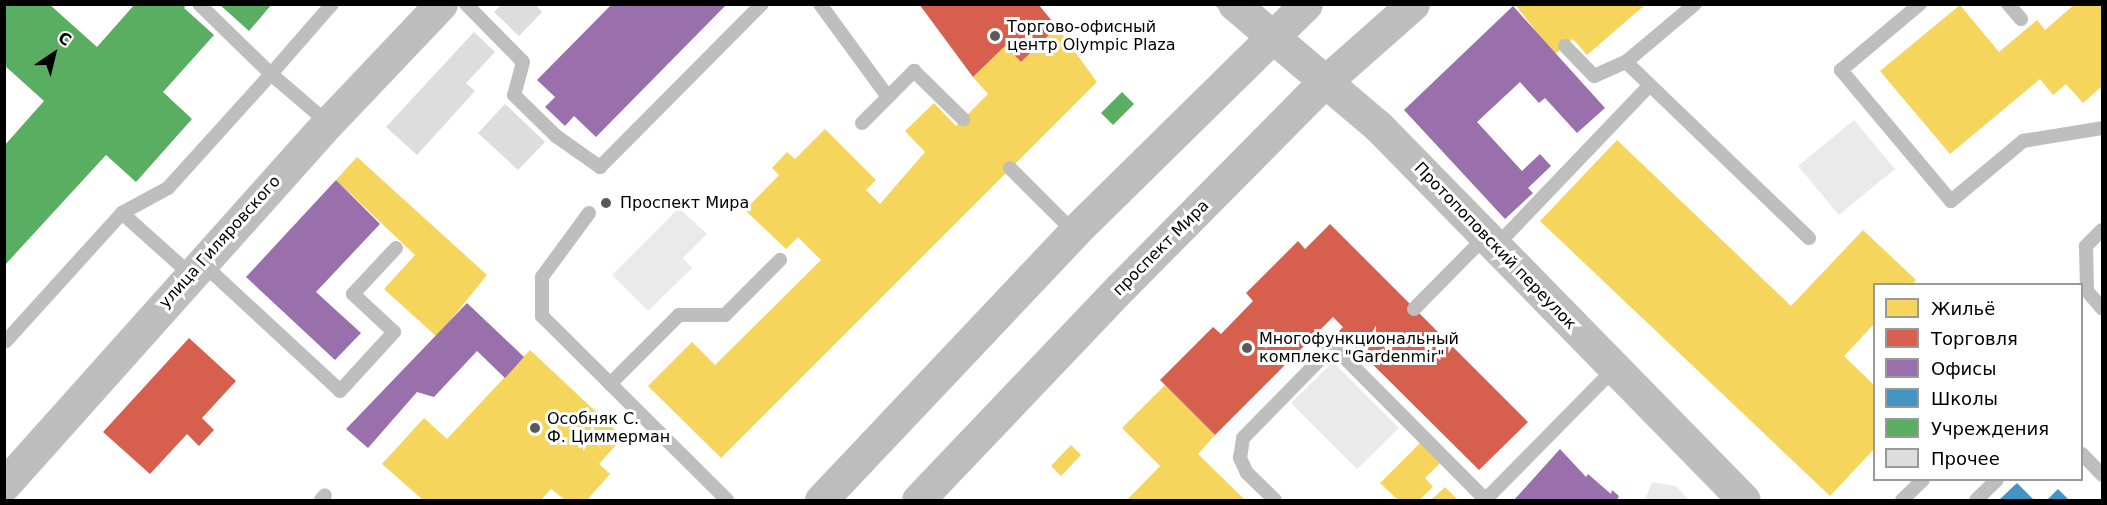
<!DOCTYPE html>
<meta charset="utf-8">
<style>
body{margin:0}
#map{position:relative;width:2107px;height:505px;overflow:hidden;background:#fff;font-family:"DejaVu Sans",sans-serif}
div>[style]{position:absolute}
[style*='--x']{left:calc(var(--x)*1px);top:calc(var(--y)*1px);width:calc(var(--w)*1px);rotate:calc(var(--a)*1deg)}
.green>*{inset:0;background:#eaeaea}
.homes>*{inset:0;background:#f6d55c}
.shops>*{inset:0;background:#d6604d}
.offices>*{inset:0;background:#9970ab}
.schools>*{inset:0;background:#4393c3}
.public>*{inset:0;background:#5aae61}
.building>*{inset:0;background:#ddd}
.service>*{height:14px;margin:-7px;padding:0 7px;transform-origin:7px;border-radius:7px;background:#bebebe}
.tertiary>*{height:33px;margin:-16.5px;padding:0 16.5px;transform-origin:16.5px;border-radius:16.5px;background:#bebebe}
.primary>*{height:33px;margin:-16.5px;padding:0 16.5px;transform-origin:16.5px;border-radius:16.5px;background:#bdbdbd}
.tram>*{height:1.5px;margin:-0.75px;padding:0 0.75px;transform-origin:0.75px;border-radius:0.75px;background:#bdbdbd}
.dots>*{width:16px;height:16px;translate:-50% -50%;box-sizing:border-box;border:3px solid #fff;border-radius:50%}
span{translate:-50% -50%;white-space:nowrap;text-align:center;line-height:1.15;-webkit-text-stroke:6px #fff;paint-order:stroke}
.poi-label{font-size:16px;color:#000}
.left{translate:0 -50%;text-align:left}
.street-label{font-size:16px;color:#000}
.frame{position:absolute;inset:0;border:6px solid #000;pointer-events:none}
.legend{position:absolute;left:1873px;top:283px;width:210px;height:198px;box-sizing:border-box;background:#fff;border:2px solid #999;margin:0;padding:8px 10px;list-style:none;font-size:18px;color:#000}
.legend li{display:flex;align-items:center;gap:12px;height:30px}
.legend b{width:30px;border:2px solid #999}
.north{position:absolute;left:24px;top:24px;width:60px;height:60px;-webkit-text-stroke:4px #fff;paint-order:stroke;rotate:35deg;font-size:16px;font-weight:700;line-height:24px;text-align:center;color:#000}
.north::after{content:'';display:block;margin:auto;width:21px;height:27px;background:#000;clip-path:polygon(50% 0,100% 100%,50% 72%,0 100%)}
</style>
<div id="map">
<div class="green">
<div style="clip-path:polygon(1854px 120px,1895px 169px,1839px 215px,1798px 166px)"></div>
<div style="clip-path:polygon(679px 208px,707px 234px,683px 258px,692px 268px,648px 311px,612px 275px)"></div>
<div style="clip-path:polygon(1333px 362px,1399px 428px,1357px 469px,1291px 403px)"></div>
<div style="clip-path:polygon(1652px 482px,1676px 486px,1689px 500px,1645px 500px)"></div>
</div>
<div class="homes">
<div style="clip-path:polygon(1515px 4px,1646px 4px,1587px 55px,1573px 39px,1554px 55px)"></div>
<div style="clip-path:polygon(2075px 4px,2102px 4px,2102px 86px,2083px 103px,2066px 84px,2053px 95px,2040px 79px,1950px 154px,1880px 71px,1960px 5px,1999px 52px,2037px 20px,2045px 30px)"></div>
<div style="clip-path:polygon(1057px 27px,1097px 82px,721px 458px,648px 386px,692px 342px,715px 365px,821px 260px,798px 237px,786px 249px,745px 210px,779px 175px,772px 168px,787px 152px,795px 159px,825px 129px,876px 180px,866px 190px,880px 204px,925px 152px,905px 131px,934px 103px,956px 126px,988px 94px,973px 77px,1005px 46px,1021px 62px)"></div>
<div style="clip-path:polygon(1617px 140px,1791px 306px,1863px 230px,1916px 280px,1912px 284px,1874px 284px,1874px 324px,1844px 356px,1874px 385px,1874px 449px,1830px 496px,1540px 221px)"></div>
<div style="clip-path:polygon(357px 157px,487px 275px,437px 337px,384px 289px,415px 255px,336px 180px)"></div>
<div style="clip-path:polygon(530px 350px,623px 437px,599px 464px,610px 474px,587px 500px,565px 500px,551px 489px,541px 500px,423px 500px,382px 464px,424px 418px,447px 439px)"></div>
<div style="clip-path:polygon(1165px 385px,1215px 435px,1198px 454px,1245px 500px,1127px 500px,1160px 466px,1122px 428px)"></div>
<div style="clip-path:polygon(1420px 443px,1440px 463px,1425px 478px,1433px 487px,1419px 500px,1398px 500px,1380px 483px)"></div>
<div style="clip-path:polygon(1071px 445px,1081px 455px,1061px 476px,1051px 466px)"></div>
<div style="clip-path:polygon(1445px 487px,1458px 500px,1431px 500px)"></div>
</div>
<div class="shops">
<div style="clip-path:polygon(919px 4px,1038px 4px,1057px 27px,1021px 62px,1005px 46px,973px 77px)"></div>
<div style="clip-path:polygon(1330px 224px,1528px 422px,1479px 470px,1339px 331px,1343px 327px,1333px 317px,1215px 435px,1160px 380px,1213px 327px,1221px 334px,1253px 301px,1246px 293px,1298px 241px,1305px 249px)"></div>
<div style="clip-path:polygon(189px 338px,236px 381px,202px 418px,214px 430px,199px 446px,187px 434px,150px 474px,103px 432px)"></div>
</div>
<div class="offices">
<div style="clip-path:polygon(612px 4px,727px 4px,596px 137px,574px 116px,565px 126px,545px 107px,555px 97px,537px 80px)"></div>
<div style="clip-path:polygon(1513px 6px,1605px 108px,1577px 133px,1545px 98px,1539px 103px,1520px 82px,1477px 122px,1522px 171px,1540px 154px,1551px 166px,1528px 188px,1533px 193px,1505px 219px,1404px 110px)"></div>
<div style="clip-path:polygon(336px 180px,380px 224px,316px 292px,361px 333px,335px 360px,246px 277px)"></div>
<div style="clip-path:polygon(467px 303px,524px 357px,505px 378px,477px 351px,434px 397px,417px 392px,368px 448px,346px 429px)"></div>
<div style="clip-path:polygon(1560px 449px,1586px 477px,1588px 474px,1611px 494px,1612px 490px,1619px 496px,1617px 500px,1514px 500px)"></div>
</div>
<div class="schools">
<div style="clip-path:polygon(2017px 483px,2034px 500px,1999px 500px)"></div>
<div style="clip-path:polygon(2058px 489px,2069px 500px,2047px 500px)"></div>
</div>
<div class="public">
<div style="clip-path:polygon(4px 4px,49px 4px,97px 47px,135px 4px,187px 4px,184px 8px,214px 35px,163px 92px,192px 119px,136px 182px,106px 155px,4px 266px,4px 146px,44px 101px,4px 65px)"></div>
<div style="clip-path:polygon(219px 4px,272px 4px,249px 31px)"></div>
<div style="clip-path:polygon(1122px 92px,1134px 104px,1113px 125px,1101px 113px)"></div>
</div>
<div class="building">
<div style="clip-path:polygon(502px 4px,535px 4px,542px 12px,519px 36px,494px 12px)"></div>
<div style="clip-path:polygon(474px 32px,495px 52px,466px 83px,475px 91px,417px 155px,386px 127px)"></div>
<div style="clip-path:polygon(505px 104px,545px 142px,518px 170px,478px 133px)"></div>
</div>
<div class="service">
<div style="--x:466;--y:4;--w:81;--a:45.5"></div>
<div style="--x:523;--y:62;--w:34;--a:105"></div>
<div style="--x:514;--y:95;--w:59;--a:44.3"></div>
<div style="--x:556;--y:136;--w:54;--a:35.2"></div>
<div style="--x:600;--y:167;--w:230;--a:-45.2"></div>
<div style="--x:820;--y:4;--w:115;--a:53.8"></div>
<div style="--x:1695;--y:4;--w:90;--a:140"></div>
<div style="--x:1626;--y:62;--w:254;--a:43.9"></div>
<div style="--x:1920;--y:4;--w:103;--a:140.1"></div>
<div style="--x:1841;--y:70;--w:171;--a:50"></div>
<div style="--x:1951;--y:201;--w:94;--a:-39.8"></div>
<div style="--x:2023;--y:141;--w:80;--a:-9.3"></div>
<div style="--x:2008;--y:4;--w:20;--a:49"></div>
<div style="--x:1565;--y:46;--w:42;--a:46"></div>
<div style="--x:1594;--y:76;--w:35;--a:-24"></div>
<div style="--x:328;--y:123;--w:75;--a:-139.3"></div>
<div style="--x:271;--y:74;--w:93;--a:-48.9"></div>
<div style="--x:862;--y:123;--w:74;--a:-45"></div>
<div style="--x:914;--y:71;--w:69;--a:44.4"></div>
<div style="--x:1010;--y:168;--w:91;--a:45"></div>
<div style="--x:122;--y:213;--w:93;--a:41.9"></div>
<div style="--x:589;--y:213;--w:79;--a:126.3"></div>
<div style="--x:542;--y:277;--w:39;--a:90"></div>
<div style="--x:542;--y:316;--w:261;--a:44.8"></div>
<div style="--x:2102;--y:230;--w:23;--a:135"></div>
<div style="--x:2086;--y:246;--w:45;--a:88.7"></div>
<div style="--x:2087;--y:291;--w:23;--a:49"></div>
<div style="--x:1496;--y:246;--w:221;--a:-46.3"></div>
<div style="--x:202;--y:263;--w:188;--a:42.8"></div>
<div style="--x:340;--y:391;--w:80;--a:-47.5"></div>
<div style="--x:394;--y:332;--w:56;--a:-137.2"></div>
<div style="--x:353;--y:294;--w:63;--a:-46.9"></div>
<div style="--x:1414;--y:309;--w:103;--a:-45.4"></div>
<div style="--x:6;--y:341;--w:173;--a:-47.8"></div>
<div style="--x:122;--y:213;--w:52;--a:-28.5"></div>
<div style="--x:168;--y:188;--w:154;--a:-47.9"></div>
<div style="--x:271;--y:74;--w:100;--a:-135.8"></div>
<div style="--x:610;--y:384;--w:98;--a:-45"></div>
<div style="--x:679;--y:315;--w:46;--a:0"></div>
<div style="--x:725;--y:315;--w:78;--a:-45"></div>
<div style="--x:2082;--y:454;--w:29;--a:46"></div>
<div style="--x:321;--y:500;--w:6;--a:-51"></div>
<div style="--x:1275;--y:500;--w:39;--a:-136"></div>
<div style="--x:1247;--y:473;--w:17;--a:-115"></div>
<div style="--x:1240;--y:458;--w:20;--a:-81"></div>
<div style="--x:1243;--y:438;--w:129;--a:-45.6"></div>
<div style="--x:1333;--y:346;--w:216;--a:45.2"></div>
<div style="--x:1485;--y:500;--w:185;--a:-45.4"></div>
<div style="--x:1902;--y:500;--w:29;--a:-44"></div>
<div style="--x:1976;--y:500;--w:29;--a:-44"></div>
</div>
<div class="tertiary">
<div style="--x:1234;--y:4;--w:189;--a:40.3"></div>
<div style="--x:1378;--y:126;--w:523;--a:45.62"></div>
<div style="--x:4;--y:485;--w:486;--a:-48.2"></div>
<div style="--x:328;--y:123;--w:164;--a:-46.5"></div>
</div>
<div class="primary">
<div style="--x:821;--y:500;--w:369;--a:-46.6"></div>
<div style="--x:1074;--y:232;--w:325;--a:-44.5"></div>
<div style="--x:918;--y:500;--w:296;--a:-46.4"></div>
<div style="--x:1122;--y:286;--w:277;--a:-45.3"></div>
<div style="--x:1317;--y:89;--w:128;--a:-41.5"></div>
</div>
<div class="tram">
<div style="--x:1215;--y:4;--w:203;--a:39.8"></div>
<div style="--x:1371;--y:134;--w:512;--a:45.63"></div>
<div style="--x:1251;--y:4;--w:176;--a:41.6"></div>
<div style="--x:1383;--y:121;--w:532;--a:45.46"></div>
<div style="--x:4;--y:470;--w:374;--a:-48.5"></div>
<div style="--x:252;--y:190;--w:254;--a:-47.1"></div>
<div style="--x:5;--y:500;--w:529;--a:-48.14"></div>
<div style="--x:358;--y:106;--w:142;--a:-45.9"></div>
</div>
<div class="dots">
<div style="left:995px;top:36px;background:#595959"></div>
<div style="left:606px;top:203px;background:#595959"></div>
<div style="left:1247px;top:348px;background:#595959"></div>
<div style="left:535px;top:428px;background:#595959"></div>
</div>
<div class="poi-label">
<span class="left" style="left:1007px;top:36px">Торгово-офисный<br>центр Olympic Plaza</span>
<span class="left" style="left:620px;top:203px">Проспект Мира</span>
<span class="left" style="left:1259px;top:348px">Многофункциональный<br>комплекс "Gardenmir"</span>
<span class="left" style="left:547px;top:428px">Особняк С.<br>Ф. Циммерман</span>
</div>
<div class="street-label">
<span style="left:220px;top:242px;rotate:-48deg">улица Гиляровского</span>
<span style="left:1495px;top:246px;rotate:46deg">Протопоповский переулок</span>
<span style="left:1161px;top:248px;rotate:-45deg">проспект Мира</span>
</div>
<div class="frame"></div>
<ul class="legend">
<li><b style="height:16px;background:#f6d55c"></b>Жильё</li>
<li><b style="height:16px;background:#d6604d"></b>Торговля</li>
<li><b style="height:16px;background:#9970ab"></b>Офисы</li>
<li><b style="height:16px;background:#4393c3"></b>Школы</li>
<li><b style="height:16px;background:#5aae61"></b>Учреждения</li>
<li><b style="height:16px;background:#ddd"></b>Прочее</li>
</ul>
<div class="north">С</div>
</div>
